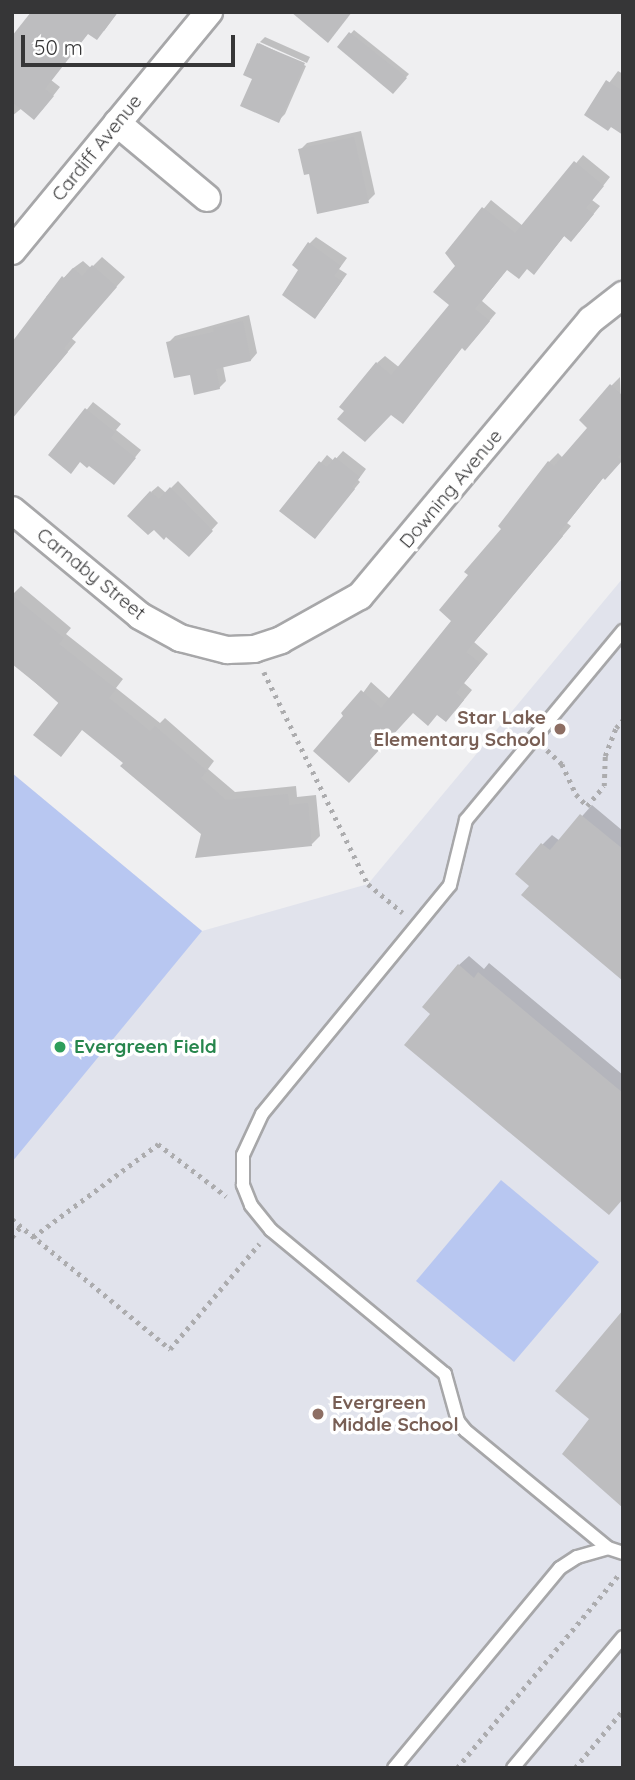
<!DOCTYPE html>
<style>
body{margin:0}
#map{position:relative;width:635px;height:1780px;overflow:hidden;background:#efeff1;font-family:Quicksand,sans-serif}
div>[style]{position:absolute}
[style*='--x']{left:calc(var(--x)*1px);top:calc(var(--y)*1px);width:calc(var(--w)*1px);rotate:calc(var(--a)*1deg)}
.built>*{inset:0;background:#e1e3ec}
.green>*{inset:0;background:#b8c7f1}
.shadow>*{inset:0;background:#0003}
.building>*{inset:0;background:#bdbdbf}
.path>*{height:4.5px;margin-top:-2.25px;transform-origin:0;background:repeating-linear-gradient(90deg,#acacae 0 3.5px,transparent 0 8.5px)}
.roads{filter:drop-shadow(2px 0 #a7a7a9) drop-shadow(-2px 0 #a7a7a9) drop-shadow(0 2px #a7a7a9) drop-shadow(0 -2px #a7a7a9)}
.service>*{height:12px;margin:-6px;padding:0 6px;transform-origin:6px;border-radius:6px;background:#fff}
.minor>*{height:26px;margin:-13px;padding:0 13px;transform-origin:13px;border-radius:13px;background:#fff}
.dots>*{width:19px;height:19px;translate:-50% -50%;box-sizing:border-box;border:4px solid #fff;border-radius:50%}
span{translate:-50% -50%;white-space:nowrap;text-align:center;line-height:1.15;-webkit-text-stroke:7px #fff;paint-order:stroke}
.street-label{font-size:19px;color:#363637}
.education-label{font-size:19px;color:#785e54;font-weight:700}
.right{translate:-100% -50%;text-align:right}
.left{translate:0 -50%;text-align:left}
.leisure-label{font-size:19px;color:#27864d;font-weight:700}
.frame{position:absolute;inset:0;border:14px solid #363637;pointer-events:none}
.scale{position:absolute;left:21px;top:35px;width:214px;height:32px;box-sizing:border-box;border:4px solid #363637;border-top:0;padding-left:9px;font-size:21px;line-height:24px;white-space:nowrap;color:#363637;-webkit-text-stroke:5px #fff;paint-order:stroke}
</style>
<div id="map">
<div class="built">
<div style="clip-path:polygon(623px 578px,623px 1768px,12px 1768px,12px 773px,202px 931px,368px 884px)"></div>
</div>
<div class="green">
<div style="clip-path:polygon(12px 773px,202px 931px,12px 1162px)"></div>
<div style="clip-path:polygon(501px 1180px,599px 1262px,514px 1362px,416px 1281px)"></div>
</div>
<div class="shadow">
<div style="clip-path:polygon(33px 12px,118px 12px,104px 31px,89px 32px,51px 80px,60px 87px,42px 110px,22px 108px,12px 116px,12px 54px)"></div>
<div style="clip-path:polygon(354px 30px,409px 74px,393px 92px,339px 47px)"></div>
<div style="clip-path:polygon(265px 37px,310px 57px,307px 63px,260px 42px)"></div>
<div style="clip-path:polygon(259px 43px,306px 66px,285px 114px,278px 121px,255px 78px,245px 74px)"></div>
<div style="clip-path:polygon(618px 71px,623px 74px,623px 133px,586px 114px)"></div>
<div style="clip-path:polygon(361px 131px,375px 194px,368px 201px,310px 172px,300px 150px,307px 143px)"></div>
<div style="clip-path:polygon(583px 155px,610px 177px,592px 200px,600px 206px,579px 232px,565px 235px,541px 265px,508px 268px,482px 301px,496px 313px,473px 341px,463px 346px,410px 414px,377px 363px,385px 356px,400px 368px,452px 305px,458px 266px,447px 253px,491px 200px,523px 226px)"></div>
<div style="clip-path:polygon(316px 237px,347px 258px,339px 269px,347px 274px,321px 310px,300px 269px,310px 243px)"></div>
<div style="clip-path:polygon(102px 257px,125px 277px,71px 338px,76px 342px,12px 418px,49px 300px,46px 297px,72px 269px,83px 261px,91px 268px)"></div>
<div style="clip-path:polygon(249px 315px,257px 353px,251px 360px,223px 366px,226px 381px,219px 388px,191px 373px,168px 343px,175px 336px)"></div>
<div style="clip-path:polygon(620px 377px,623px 459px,604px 477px,567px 523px,571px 526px,474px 642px,488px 654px,464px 683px,472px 690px,455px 711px,346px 716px,371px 682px,390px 699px,454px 621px,504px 528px,549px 462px,558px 453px,563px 458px,589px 428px,611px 386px)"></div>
<div style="clip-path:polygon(93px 402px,121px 424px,116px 430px,141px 450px,120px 476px,81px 461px,50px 455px)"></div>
<div style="clip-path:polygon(343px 451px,366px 469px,358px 480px,360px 482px,321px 530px,282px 511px,327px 455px,334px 461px)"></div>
<div style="clip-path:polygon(178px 481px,218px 523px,189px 555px,151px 492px,158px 486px,166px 493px)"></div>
<div style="clip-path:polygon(21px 586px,71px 628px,66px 634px,123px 679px,116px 688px,160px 723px,165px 718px,214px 761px,208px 769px,235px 792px,296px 786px,297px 797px,316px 795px,320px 836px,312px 844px,125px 762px,12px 662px,12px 595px)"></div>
<div style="clip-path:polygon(592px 805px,623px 831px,623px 979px,532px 886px,543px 844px,552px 835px,560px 841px)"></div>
<div style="clip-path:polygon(469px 956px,484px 969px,489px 963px,623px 1075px,623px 1198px,432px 1014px,459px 965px)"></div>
</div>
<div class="building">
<div style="clip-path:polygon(31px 12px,118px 12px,97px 40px,88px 34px,45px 89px,54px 96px,34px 120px,12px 102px,12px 36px)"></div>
<div style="clip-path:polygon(291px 12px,352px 12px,328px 43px)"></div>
<div style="clip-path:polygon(349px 32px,407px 78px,393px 94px,337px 47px)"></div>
<div style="clip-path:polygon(257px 43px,305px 63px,279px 123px,240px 106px,252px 79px,243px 75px)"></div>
<div style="clip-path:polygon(606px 80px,623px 91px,623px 135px,611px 127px,608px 131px,584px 115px)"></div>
<div style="clip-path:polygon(354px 137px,369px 203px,317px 214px,309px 174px,304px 175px,298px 149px)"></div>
<div style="clip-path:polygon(574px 161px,604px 186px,586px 208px,594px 214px,571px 242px,564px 236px,534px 275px,527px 269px,519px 279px,507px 270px,475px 309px,490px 321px,465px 351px,462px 348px,403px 424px,391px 415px,365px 442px,337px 419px,344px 411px,339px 407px,376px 362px,391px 375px,449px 305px,433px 292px,455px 266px,445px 253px,482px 207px,515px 233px)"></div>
<div style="clip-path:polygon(308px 242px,341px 266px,334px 276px,342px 281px,315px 319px,282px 295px,298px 270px,292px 265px)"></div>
<div style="clip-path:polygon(92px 265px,117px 287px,64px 348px,68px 352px,12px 419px,12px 342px,62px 276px,64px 278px,73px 268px,82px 276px)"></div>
<div style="clip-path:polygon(243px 321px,251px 361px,216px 369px,220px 389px,194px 395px,190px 375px,174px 378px,166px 342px,214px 332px,213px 328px)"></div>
<div style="clip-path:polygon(610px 384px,623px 396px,623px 452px,618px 457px,622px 461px,605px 480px,603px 478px,559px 533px,563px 536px,466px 652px,480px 663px,456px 693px,464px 700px,446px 722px,437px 715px,428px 726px,413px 713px,349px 783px,313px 751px,343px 716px,341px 713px,361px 690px,381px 708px,451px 621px,439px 610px,468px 575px,464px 572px,501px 529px,498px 526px,548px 461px,554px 466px,587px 428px,579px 420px)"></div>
<div style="clip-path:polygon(85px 408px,115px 432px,111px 438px,136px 458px,114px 485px,89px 466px,87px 468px,80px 462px,71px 474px,48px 455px)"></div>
<div style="clip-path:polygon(335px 457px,360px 477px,352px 487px,355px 489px,315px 539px,279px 511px,319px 461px,327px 467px)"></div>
<div style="clip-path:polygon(170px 487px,213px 531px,189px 557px,166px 537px,164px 540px,154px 530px,148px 535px,127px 516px,150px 491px,159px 499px)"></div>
<div style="clip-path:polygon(12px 595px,64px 638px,59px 644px,116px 689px,109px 698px,150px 731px,155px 726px,207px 771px,201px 778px,226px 800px,288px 794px,289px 805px,308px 803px,312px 846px,195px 858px,201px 834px,120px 766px,123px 763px,82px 730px,61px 757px,33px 735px,59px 702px,12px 664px)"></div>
<div style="clip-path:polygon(580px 814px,623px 849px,623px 981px,521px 895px,529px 886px,515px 874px,541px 843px,550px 850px)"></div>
<div style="clip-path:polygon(458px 964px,474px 978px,478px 972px,623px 1093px,623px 1199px,609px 1215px,404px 1045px,430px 1014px,422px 1007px)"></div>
<div style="clip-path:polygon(623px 1310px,623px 1508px,562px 1454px,589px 1419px,555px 1391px)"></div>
</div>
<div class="path">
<div style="--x:264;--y:672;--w:236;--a:63.9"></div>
<div style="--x:368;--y:884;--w:45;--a:39.6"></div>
<div style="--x:547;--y:750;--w:21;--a:43"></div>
<div style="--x:562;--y:764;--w:33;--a:65"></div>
<div style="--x:576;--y:794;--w:16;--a:47"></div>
<div style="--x:587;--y:806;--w:26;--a:-50"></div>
<div style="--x:604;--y:786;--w:30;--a:-88"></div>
<div style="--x:605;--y:756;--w:30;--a:-69"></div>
<div style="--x:616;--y:728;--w:11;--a:-49"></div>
<div style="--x:12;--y:1219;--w:205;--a:39.4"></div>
<div style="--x:170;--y:1349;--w:138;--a:-49.7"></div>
<div style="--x:12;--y:1237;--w:13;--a:-51"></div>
<div style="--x:33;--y:1237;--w:156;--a:-36.6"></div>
<div style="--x:158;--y:1144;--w:86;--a:37.4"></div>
<div style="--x:457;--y:1768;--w:254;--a:-50.1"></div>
<div style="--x:575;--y:1768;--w:75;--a:-50.4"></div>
</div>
<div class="roads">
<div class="service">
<div style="--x:608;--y:1548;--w:185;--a:-140.5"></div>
<div style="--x:465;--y:1430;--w:11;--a:-128"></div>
<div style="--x:458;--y:1421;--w:49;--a:-105.5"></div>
<div style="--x:445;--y:1374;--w:226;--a:-140.4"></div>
<div style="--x:271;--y:1230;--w:32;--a:-129"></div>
<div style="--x:251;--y:1205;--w:22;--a:-112"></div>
<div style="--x:243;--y:1185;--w:30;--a:-90"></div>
<div style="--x:243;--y:1155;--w:45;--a:-65.1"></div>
<div style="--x:262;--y:1114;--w:296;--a:-50.6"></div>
<div style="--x:450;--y:885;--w:67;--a:-76.2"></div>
<div style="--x:466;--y:820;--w:246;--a:-50.3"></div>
<div style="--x:394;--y:1768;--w:260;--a:-50.3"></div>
<div style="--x:560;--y:1568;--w:20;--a:-33"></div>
<div style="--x:577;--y:1557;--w:32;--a:-16"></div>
<div style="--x:608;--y:1548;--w:16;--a:18"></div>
<div style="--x:513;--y:1768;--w:171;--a:-50"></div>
</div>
<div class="minor">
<div style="--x:117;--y:123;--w:117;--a:39.8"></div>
<div style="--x:12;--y:251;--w:310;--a:-50.5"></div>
<div style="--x:12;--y:510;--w:166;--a:39.6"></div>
<div style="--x:140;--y:616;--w:46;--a:28.8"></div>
<div style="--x:180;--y:638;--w:49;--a:14.3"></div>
<div style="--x:227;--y:650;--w:27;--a:-2"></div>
<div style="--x:254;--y:649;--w:28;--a:-18"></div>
<div style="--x:281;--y:640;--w:90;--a:-29.1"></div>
<div style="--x:360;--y:596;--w:360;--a:-50.1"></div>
<div style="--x:591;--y:320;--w:41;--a:-38"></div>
</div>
</div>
<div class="dots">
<div style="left:560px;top:729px;background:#8d6e63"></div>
<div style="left:60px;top:1047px;background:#2e9e5b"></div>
<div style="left:318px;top:1414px;background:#8d6e63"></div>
</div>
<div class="street-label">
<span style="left:97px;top:148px;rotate:-51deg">Cardiff Avenue</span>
<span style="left:451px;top:489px;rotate:-50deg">Downing Avenue</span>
<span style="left:91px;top:574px;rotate:39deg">Carnaby Street</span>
</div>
<div class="education-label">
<span class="right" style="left:546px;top:729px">Star Lake<br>Elementary School</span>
<span class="left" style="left:332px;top:1414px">Evergreen<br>Middle School</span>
</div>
<div class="leisure-label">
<span class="left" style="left:74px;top:1047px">Evergreen Field</span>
</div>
<div class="frame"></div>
<div class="scale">50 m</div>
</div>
